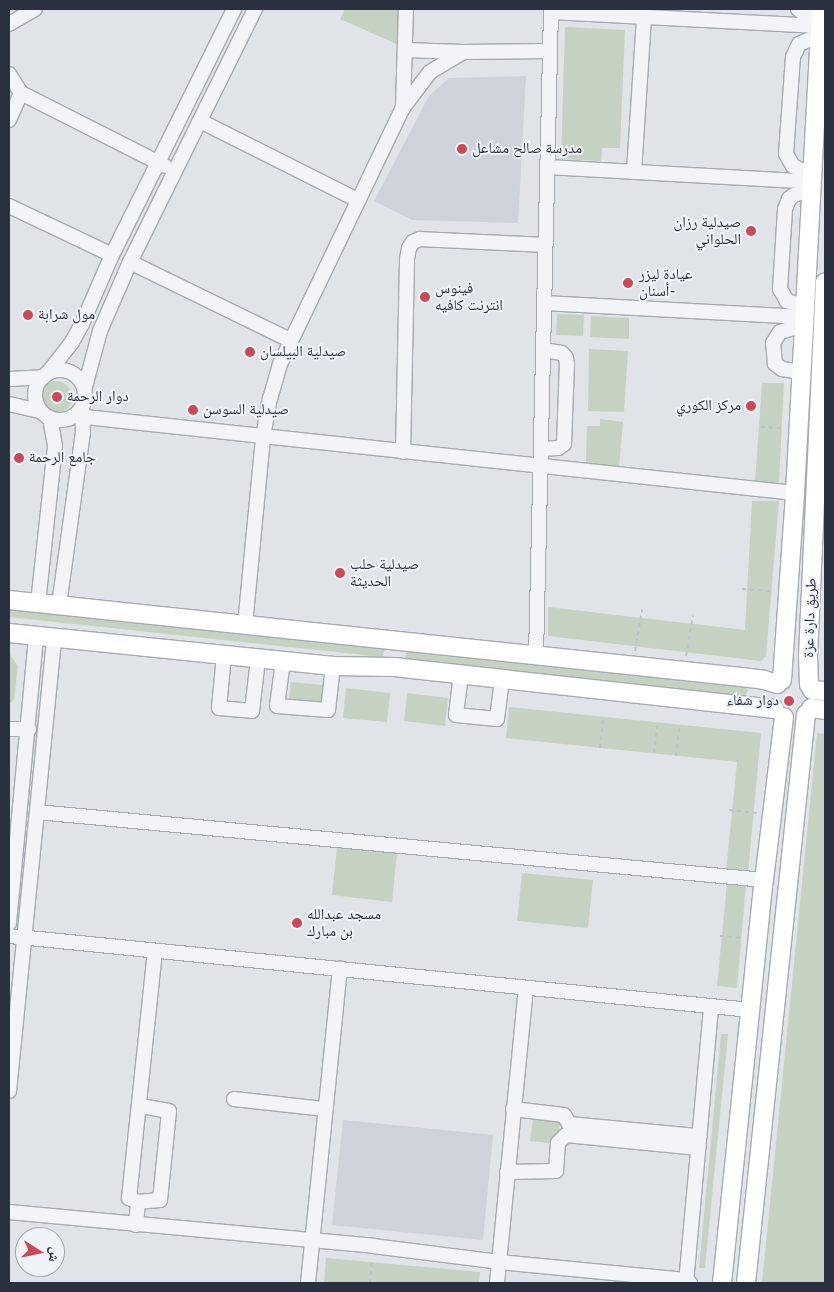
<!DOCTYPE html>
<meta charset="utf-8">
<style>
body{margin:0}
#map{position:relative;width:834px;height:1292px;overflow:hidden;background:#e0e3e8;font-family:"Varela Round","Noto Naskh Arabic",sans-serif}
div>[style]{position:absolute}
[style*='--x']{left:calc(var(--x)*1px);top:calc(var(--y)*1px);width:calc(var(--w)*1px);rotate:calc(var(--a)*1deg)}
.built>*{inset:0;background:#ced2da}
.green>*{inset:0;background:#c5d2c1}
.round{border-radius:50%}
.path>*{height:2px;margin-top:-1px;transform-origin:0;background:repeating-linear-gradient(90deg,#bec1c7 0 4px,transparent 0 8px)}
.roads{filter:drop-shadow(1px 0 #a5aab2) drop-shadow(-1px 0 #a5aab2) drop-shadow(0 1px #a5aab2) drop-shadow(0 -1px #a5aab2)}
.minor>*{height:14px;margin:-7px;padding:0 7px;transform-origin:7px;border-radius:7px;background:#f2f4f7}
.minor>.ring{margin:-7px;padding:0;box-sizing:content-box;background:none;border:14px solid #f2f4f7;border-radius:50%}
.major>*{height:18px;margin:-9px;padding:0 9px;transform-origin:9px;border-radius:9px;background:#fff}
.dots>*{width:14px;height:14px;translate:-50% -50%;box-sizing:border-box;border:2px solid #eff2f6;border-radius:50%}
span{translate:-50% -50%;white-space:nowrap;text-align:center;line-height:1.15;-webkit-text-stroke:4px #eff2f6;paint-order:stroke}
.poi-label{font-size:15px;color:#29303f}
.left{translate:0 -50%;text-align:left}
.right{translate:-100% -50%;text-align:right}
.street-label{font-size:15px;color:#29303f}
.frame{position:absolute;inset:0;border:10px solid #29303f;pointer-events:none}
.north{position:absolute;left:15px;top:1227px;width:50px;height:50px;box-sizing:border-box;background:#eff2f6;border:1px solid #a0a4ad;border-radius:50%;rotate:100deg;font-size:14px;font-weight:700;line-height:20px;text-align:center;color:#29303f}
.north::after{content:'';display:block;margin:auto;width:18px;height:22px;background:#c84a59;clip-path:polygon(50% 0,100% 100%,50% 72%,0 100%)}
</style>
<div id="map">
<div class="built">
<div style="clip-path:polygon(526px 76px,518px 223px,412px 220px,374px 201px,429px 96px,449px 78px)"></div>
<div style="clip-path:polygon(343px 1120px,493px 1135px,483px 1240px,332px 1225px)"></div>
</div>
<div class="green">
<div style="clip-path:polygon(345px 9px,403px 9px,399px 45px,340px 19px)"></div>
<div style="clip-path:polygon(565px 27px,625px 30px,620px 148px,602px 148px,601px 161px,561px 159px)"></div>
<div style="clip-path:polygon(557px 314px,584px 315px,583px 336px,556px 335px)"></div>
<div style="clip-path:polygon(591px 316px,629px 318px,629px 339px,590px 337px)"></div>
<div style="clip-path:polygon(589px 349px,628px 351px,624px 412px,588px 411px)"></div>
<div class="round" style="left:40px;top:381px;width:32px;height:32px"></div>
<div style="clip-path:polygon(762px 383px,784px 383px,779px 482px,755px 482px)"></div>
<div style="clip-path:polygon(600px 419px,623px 422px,619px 468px,586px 462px,587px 426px,600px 426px)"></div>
<div style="clip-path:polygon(752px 501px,779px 501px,766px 656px,761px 661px,548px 636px,548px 607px,745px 630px)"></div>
<div style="clip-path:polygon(9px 609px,384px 649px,383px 657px,9px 617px)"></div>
<div style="clip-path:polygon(406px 651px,745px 687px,748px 691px,744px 696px,405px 660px)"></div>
<div style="clip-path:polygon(9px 653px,18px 666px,14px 700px,9px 704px)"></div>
<div style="clip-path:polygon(291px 682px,323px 685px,321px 703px,289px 699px)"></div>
<div style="clip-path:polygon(346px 688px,390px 693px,387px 722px,343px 718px)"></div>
<div style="clip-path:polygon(407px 693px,448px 698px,445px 726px,404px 721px)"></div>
<div style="clip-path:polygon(509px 707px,761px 733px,748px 873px,726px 871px,737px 762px,506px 738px)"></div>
<div style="clip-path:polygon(817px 733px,825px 734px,825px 1283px,762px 1283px)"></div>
<div style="clip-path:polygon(337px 847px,397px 853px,392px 902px,332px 895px)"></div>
<div style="clip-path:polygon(522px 873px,593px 880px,588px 928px,517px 921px)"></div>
<div style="clip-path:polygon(727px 883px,746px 885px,737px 988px,717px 986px)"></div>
<div style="clip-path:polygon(721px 1034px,728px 1034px,705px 1268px,699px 1268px)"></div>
<div style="clip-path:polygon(533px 1119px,560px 1121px,558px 1144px,530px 1141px)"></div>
<div style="clip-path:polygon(326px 1258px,480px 1272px,479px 1283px,324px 1283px)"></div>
</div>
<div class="path">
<div style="--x:761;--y:427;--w:22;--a:3"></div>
<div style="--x:742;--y:589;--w:31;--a:4"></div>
<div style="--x:635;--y:651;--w:42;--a:-80.3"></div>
<div style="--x:686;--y:656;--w:41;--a:-80.1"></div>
<div style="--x:600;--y:748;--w:31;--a:-84"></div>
<div style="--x:654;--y:753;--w:31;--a:-83"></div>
<div style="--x:676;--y:756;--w:31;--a:-83"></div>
<div style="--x:729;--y:810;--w:28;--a:6"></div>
<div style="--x:720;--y:936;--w:23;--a:5"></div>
<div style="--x:370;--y:1283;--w:24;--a:-85"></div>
</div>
<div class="roads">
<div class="minor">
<div style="--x:798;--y:9;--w:5;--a:37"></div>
<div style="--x:802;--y:12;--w:18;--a:13"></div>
<div style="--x:551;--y:12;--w:268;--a:3"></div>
<div style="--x:9;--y:24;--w:30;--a:-30"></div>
<div style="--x:405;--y:50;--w:58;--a:2"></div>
<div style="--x:9;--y:74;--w:22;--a:58"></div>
<div style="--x:21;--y:93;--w:161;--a:26.9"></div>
<div style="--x:403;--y:108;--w:99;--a:-88.3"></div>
<div style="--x:9;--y:120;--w:30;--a:-66"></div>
<div style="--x:200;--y:121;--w:177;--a:26.6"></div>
<div style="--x:547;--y:167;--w:265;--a:3.2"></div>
<div style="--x:634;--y:172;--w:155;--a:-86.3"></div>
<div style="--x:812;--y:175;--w:21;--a:-155"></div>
<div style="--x:793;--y:166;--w:14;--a:-120"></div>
<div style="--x:786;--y:154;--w:97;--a:-85.9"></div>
<div style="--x:793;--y:57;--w:14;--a:-65"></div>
<div style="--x:799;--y:44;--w:22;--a:-24"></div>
<div style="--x:9;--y:206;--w:114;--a:25.4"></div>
<div style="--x:130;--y:262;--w:178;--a:26"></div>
<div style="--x:544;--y:303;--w:259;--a:3.1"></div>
<div style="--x:804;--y:306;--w:18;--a:-164"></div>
<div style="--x:787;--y:301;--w:14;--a:-120"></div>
<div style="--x:780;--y:289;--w:80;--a:-86.4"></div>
<div style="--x:785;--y:209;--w:11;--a:-68"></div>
<div style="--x:789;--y:199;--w:6;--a:-39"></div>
<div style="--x:794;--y:195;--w:18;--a:-19"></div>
<div class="ring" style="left:35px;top:370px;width:36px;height:36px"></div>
<div style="--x:801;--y:372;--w:19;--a:-171"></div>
<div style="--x:782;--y:369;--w:9;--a:-144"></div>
<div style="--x:775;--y:364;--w:21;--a:-95"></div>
<div style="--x:773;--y:343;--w:13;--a:-58"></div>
<div style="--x:780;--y:332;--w:24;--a:-17"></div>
<div style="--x:47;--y:374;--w:41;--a:-52"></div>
<div style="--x:72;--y:342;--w:21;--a:-61"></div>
<div style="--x:82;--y:324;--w:75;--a:-66.5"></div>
<div style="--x:112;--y:255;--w:275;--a:-63.6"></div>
<div style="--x:9;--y:379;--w:34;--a:-3"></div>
<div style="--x:85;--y:387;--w:58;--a:-75"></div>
<div style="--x:100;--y:331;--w:75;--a:-66.5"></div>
<div style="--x:130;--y:262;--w:282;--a:-63.7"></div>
<div style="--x:9;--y:404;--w:32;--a:13"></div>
<div style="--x:76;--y:416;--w:723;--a:6.11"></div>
<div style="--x:541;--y:449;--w:17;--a:-3"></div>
<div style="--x:558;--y:448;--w:7;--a:-34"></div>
<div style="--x:564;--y:444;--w:80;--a:-87.9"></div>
<div style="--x:567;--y:364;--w:6;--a:-99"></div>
<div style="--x:566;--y:358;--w:6;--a:-129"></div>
<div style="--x:562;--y:353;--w:19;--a:-171"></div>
<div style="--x:403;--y:452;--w:193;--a:-88.8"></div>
<div style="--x:407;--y:259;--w:11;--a:-80"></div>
<div style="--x:409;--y:248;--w:7;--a:-56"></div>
<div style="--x:413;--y:242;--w:8;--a:-23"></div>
<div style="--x:420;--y:239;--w:125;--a:2.7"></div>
<div style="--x:38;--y:603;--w:158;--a:-83.8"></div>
<div style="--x:55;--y:446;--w:27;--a:-100"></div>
<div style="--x:59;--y:605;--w:174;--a:-82.1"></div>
<div style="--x:83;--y:433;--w:23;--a:-92"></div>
<div style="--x:245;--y:625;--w:189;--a:-84.5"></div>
<div style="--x:263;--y:437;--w:39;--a:-80"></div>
<div style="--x:270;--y:399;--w:36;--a:-74"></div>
<div style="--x:280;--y:364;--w:283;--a:-64.4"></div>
<div style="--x:402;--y:109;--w:46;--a:-52.9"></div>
<div style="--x:430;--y:72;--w:39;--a:-31"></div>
<div style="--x:463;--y:52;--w:87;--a:-0.7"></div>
<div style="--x:224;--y:655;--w:53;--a:95.4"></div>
<div style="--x:219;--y:708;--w:33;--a:5"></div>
<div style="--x:252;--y:711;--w:52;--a:-83.4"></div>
<div style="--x:536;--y:656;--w:647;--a:-88.67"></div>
<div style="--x:283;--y:661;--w:45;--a:97.6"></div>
<div style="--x:277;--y:706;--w:51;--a:4.5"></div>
<div style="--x:328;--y:710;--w:44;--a:-83.5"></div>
<div style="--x:461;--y:674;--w:41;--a:97"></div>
<div style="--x:456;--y:715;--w:41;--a:5.6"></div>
<div style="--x:497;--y:719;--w:40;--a:-82.9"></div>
<div style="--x:9;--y:729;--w:20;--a:0"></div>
<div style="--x:37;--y:812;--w:730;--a:5.34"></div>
<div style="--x:9;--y:923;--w:288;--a:-84.6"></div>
<div style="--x:9;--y:936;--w:746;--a:5.7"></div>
<div style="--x:9;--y:1091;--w:455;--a:-84.3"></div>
<div style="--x:234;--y:1099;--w:92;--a:6.3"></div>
<div style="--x:513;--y:1109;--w:51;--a:6.7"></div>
<div style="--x:564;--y:1115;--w:10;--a:61"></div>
<div style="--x:569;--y:1124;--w:131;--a:5.3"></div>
<div style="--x:507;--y:1172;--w:49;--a:-1.2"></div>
<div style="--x:556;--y:1171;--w:28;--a:-86"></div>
<div style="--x:558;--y:1143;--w:11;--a:-45"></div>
<div style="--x:566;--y:1135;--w:133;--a:5.6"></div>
<div style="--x:138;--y:1202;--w:22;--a:-5"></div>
<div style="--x:160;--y:1200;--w:89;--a:-84.2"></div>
<div style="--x:169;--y:1111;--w:29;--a:-170"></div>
<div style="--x:9;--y:1212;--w:366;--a:5.3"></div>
<div style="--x:373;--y:1246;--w:127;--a:7.2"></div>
<div style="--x:499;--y:1262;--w:188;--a:5.5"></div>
<div style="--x:686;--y:1280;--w:5;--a:37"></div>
<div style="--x:136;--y:1225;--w:23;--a:-85"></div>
<div style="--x:138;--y:1202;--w:10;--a:-156"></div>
<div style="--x:129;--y:1198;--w:248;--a:-84"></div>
<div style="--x:308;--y:1283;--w:316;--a:-84.2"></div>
<div style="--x:497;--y:1283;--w:296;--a:-84.4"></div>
<div style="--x:686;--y:1283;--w:278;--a:-84.8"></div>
</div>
<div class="major">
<div style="--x:9;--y:600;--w:736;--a:6"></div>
<div style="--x:741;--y:677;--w:23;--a:7"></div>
<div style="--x:764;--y:680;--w:14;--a:17"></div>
<div style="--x:9;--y:633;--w:326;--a:5.8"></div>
<div style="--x:333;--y:666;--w:61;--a:0.9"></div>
<div style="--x:394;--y:667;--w:383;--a:6.3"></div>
<div style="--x:782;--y:680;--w:187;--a:-86"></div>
<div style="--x:795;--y:493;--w:485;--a:-86.9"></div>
<div style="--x:809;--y:685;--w:29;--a:-92"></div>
<div style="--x:808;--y:656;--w:374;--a:-87.4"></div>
<div style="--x:812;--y:690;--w:13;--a:4"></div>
<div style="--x:811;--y:708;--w:14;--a:8"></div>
<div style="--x:722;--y:1283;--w:405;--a:-84.1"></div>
<div style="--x:764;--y:880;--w:164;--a:-83"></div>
<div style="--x:746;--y:1283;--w:572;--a:-83.98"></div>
</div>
</div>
<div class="dots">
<div style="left:462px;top:149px;background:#c84a59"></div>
<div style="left:751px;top:231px;background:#c84a59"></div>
<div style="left:628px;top:283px;background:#c84a59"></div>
<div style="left:425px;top:297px;background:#c84a59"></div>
<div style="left:28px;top:315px;background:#c84a59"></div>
<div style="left:250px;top:352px;background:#c84a59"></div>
<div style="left:57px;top:397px;background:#c84a59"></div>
<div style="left:751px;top:406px;background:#c84a59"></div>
<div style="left:193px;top:410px;background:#c84a59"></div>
<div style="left:19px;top:458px;background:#c84a59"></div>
<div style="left:340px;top:573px;background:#c84a59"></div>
<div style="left:789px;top:701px;background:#c84a59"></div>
<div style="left:297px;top:923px;background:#c84a59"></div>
</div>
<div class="poi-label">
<span class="left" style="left:472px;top:149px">مدرسة صالح مشاعل</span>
<span class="right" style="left:741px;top:231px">صيدلية رزان<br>الحلواني</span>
<span class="left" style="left:639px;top:283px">عيادة ليزر<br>أسنان-</span>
<span class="left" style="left:435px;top:297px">فينوس<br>انترنت كافيه</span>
<span class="left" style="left:38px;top:315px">مول شرابة</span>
<span class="left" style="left:260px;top:352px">صيدلية البيلسان</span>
<span class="left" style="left:67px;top:397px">دوار الرحمة</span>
<span class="right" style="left:741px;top:406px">مركز الكوري</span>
<span class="left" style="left:203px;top:410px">صيدلية السوسن</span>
<span class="left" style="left:29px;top:458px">جامع الرحمة</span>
<span class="left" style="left:350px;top:573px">صيدلية حلب<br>الحديثة</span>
<span class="right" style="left:779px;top:701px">دوار شفاء</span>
<span class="left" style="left:307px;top:923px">مسجد عبدالله<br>بن مبارك</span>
</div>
<div class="street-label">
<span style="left:810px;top:618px;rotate:-88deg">طريق دارة عزة</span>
</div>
<div class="frame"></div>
<div class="north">ش</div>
</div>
